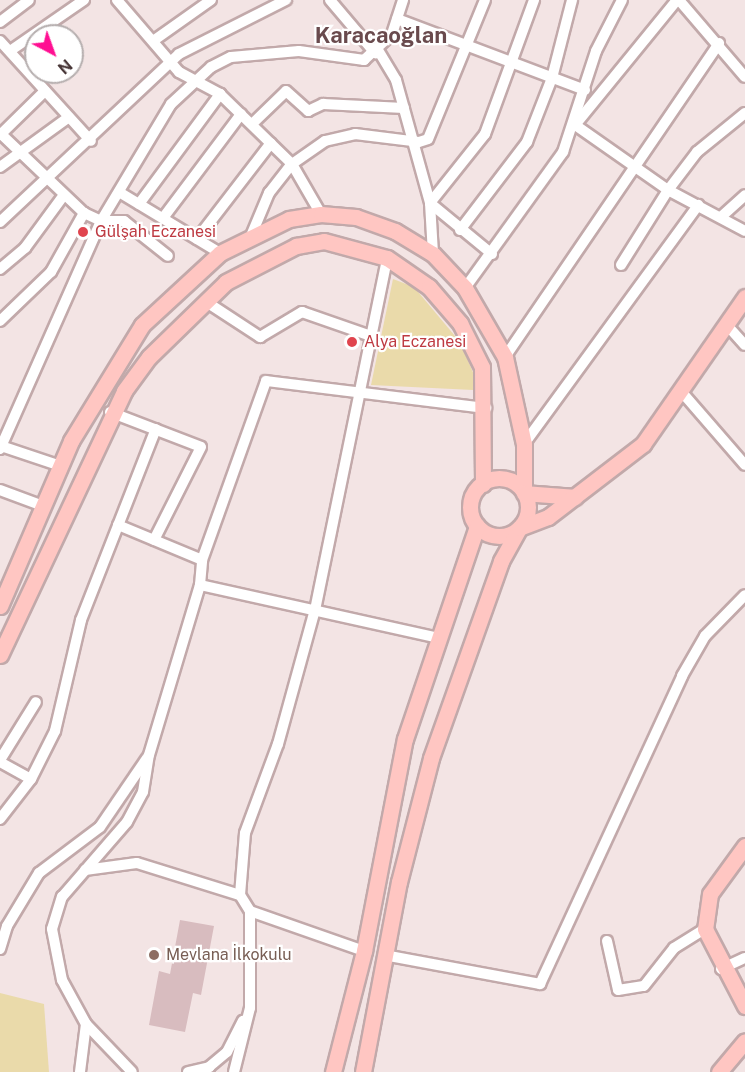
<!DOCTYPE html>
<meta charset="utf-8">
<style>
body{margin:0}
#map{position:relative;width:745px;height:1072px;overflow:hidden;background:#f3e4e4;font-family:"Public Sans",sans-serif}
div>[style]{position:absolute}
[style*='--x']{left:calc(var(--x)*1px);top:calc(var(--y)*1px);width:calc(var(--w)*1px);rotate:calc(var(--a)*1deg)}
.green>*{inset:0;background:#eadaaa}
.building>*{inset:0;background:#d8bcbf}
.roads{filter:drop-shadow(2px 0 #c2a9aa) drop-shadow(-2px 0 #c2a9aa) drop-shadow(0 2px #c2a9aa) drop-shadow(0 -2px #c2a9aa)}
.street>*{height:10px;margin:-5px;padding:0 5px;transform-origin:5px;border-radius:5px;background:#fff}
.secondary>*{height:15px;margin:-7.5px;padding:0 7.5px;transform-origin:7.5px;border-radius:7.5px;background:#ffc6c2}
.secondary>.ring{margin:-7.5px;padding:0;box-sizing:content-box;background:none;border:15px solid #ffc6c2;border-radius:50%}
.dots>*{width:16px;height:16px;translate:-50% -50%;box-sizing:border-box;border:3px solid #fff;border-radius:50%}
span{translate:-50% -50%;white-space:nowrap;text-align:center;line-height:1.15;-webkit-text-stroke:4.5px #fff;paint-order:stroke}
.health-label{font-size:16px;color:#be3a42}
.left{translate:0 -50%;text-align:left}
.education-label{font-size:16px;color:#785e54}
.district-label{font-size:22px;color:#694a4d;font-weight:700}
.north{position:absolute;left:24px;top:24px;width:60px;height:60px;box-sizing:border-box;background:#fff;border:2px solid #b5aeae;border-radius:50%;rotate:139deg;font-size:16px;font-weight:700;line-height:24px;text-align:center;color:#463435}
.north::after{content:'';display:block;margin:auto;width:21px;height:27px;background:#ff0f92;clip-path:polygon(50% 0,100% 100%,50% 72%,0 100%)}
</style>
<div id="map">
<div class="green">
<div style="clip-path:polygon(393px 279px,414px 287px,460px 342px,475px 377px,473px 390px,371px 385px)"></div>
<div style="clip-path:polygon(0 993px,44px 1004px,49px 1072px,0 1072px)"></div>
</div>
<div class="building">
<div style="clip-path:polygon(180px 920px,214px 926px,201px 995px,193px 993px,185px 1032px,149px 1025px,159px 971px,170px 974px)"></div>
</div>
<div class="roads">
<div class="street">
<div style="--x:117;--y:0;--w:95;--a:49.3"></div>
<div style="--x:179;--y:72;--w:47;--a:28.2"></div>
<div style="--x:220;--y:94;--w:100;--a:44.2"></div>
<div style="--x:292;--y:164;--w:58;--a:59.9"></div>
<div style="--x:330;--y:0;--w:70;--a:49.7"></div>
<div style="--x:679;--y:0;--w:101;--a:49.4"></div>
<div style="--x:397;--y:19;--w:201;--a:20.7"></div>
<div style="--x:0;--y:22;--w:36;--a:-37"></div>
<div style="--x:0;--y:41;--w:135;--a:47.7"></div>
<div style="--x:153;--y:41;--w:71;--a:-35.3"></div>
<div style="--x:378;--y:50;--w:35;--a:59"></div>
<div style="--x:396;--y:80;--w:128;--a:74.5"></div>
<div style="--x:430;--y:203;--w:51;--a:86.6"></div>
<div style="--x:10;--y:51;--w:90;--a:-34.6"></div>
<div style="--x:745;--y:113;--w:62;--a:140.9"></div>
<div style="--x:697;--y:152;--w:48;--a:127.3"></div>
<div style="--x:668;--y:190;--w:87;--a:28"></div>
<div style="--x:252;--y:124;--w:47;--a:-44.1"></div>
<div style="--x:286;--y:91;--w:30;--a:42"></div>
<div style="--x:308;--y:111;--w:17;--a:-25"></div>
<div style="--x:323;--y:104;--w:81;--a:2.8"></div>
<div style="--x:0;--y:133;--w:116;--a:43.6"></div>
<div style="--x:84;--y:213;--w:19;--a:25"></div>
<div style="--x:101;--y:221;--w:23;--a:0"></div>
<div style="--x:124;--y:221;--w:56;--a:38.5"></div>
<div style="--x:0;--y:135;--w:63;--a:-44.4"></div>
<div style="--x:0;--y:167;--w:85;--a:-35.9"></div>
<div style="--x:119;--y:192;--w:118;--a:31.1"></div>
<div style="--x:139;--y:204;--w:137;--a:-53.6"></div>
<div style="--x:722;--y:216;--w:31;--a:-42"></div>
<div style="--x:163;--y:218;--w:130;--a:-53.1"></div>
<div style="--x:0;--y:222;--w:245;--a:-43.2"></div>
<div style="--x:179;--y:54;--w:120;--a:-26.8"></div>
<div style="--x:460;--y:230;--w:111;--a:-52.7"></div>
<div style="--x:527;--y:142;--w:69;--a:-68.7"></div>
<div style="--x:552;--y:78;--w:81;--a:-75.6"></div>
<div style="--x:251;--y:236;--w:47;--a:-67.3"></div>
<div style="--x:269;--y:193;--w:37;--a:-52"></div>
<div style="--x:292;--y:164;--w:40;--a:-34.9"></div>
<div style="--x:325;--y:141;--w:31;--a:-13"></div>
<div style="--x:355;--y:134;--w:64;--a:7.1"></div>
<div style="--x:419;--y:142;--w:9;--a:-18"></div>
<div style="--x:428;--y:139;--w:150;--a:-67.7"></div>
<div style="--x:197;--y:239;--w:121;--a:-52.4"></div>
<div style="--x:492;--y:254;--w:80;--a:-140.6"></div>
<div style="--x:430;--y:203;--w:88;--a:-51.4"></div>
<div style="--x:485;--y:134;--w:143;--a:-69.9"></div>
<div style="--x:621;--y:265;--w:89;--a:-57.9"></div>
<div style="--x:668;--y:190;--w:113;--a:-145"></div>
<div style="--x:575;--y:125;--w:161;--a:-50.8"></div>
<div style="--x:0;--y:269;--w:33;--a:-40"></div>
<div style="--x:25;--y:248;--w:66;--a:-53.7"></div>
<div style="--x:465;--y:288;--w:168;--a:-54.2"></div>
<div style="--x:563;--y:152;--w:106;--a:-71.9"></div>
<div style="--x:596;--y:51;--w:57;--a:-63"></div>
<div style="--x:205;--y:301;--w:66;--a:33.2"></div>
<div style="--x:260;--y:337;--w:49;--a:-30.8"></div>
<div style="--x:302;--y:312;--w:73;--a:19.2"></div>
<div style="--x:0;--y:321;--w:71;--a:-43.9"></div>
<div style="--x:51;--y:272;--w:68;--a:-60.8"></div>
<div style="--x:726;--y:324;--w:28;--a:48"></div>
<div style="--x:505;--y:357;--w:380;--a:-55.7"></div>
<div style="--x:680;--y:390;--w:99;--a:49.1"></div>
<div style="--x:110;--y:412;--w:97;--a:21"></div>
<div style="--x:201;--y:447;--w:104;--a:116.8"></div>
<div style="--x:524;--y:444;--w:296;--a:-53.9"></div>
<div style="--x:1;--y:446;--w:63;--a:18.4"></div>
<div style="--x:0;--y:449;--w:249;--a:-66.1"></div>
<div style="--x:101;--y:221;--w:136;--a:-59.1"></div>
<div style="--x:171;--y:104;--w:54;--a:-42.8"></div>
<div style="--x:211;--y:67;--w:22;--a:-27"></div>
<div style="--x:231;--y:57;--w:68;--a:-5"></div>
<div style="--x:299;--y:51;--w:66;--a:7.9"></div>
<div style="--x:364;--y:60;--w:38;--a:-43"></div>
<div style="--x:392;--y:34;--w:36;--a:-72"></div>
<div style="--x:0;--y:490;--w:46;--a:20.4"></div>
<div style="--x:118;--y:525;--w:91;--a:22.6"></div>
<div style="--x:200;--y:585;--w:246;--a:12.5"></div>
<div style="--x:0;--y:760;--w:68;--a:-58.2"></div>
<div style="--x:0;--y:762;--w:35;--a:29"></div>
<div style="--x:0;--y:819;--w:51;--a:-52.2"></div>
<div style="--x:31;--y:779;--w:54;--a:-63.4"></div>
<div style="--x:55;--y:731;--w:114;--a:-76.8"></div>
<div style="--x:81;--y:620;--w:205;--a:-68.6"></div>
<div style="--x:85;--y:870;--w:52;--a:-7.7"></div>
<div style="--x:137;--y:863;--w:108;--a:17.3"></div>
<div style="--x:607;--y:941;--w:50;--a:77.3"></div>
<div style="--x:618;--y:990;--w:26;--a:-9"></div>
<div style="--x:644;--y:986;--w:48;--a:-51.7"></div>
<div style="--x:674;--y:948;--w:36;--a:-32"></div>
<div style="--x:0;--y:949;--w:24;--a:-73"></div>
<div style="--x:7;--y:926;--w:62;--a:-58.9"></div>
<div style="--x:39;--y:873;--w:76;--a:-37"></div>
<div style="--x:100;--y:827;--w:83;--a:-55.7"></div>
<div style="--x:364;--y:951;--w:121;--a:-160.7"></div>
<div style="--x:250;--y:911;--w:19;--a:-122"></div>
<div style="--x:240;--y:895;--w:62;--a:-85.4"></div>
<div style="--x:245;--y:833;--w:95;--a:-69.7"></div>
<div style="--x:278;--y:744;--w:139;--a:-74.6"></div>
<div style="--x:315;--y:610;--w:359;--a:-78.4"></div>
<div style="--x:384;--y:955;--w:159;--a:10.5"></div>
<div style="--x:540;--y:984;--w:339;--a:-65.2"></div>
<div style="--x:682;--y:676;--w:46;--a:-60.1"></div>
<div style="--x:705;--y:636;--w:57;--a:-45.7"></div>
<div style="--x:721;--y:969;--w:26;--a:-25"></div>
<div style="--x:86;--y:1024;--w:66;--a:46.2"></div>
<div style="--x:80;--y:1072;--w:48;--a:-82.9"></div>
<div style="--x:86;--y:1024;--w:50;--a:-118.6"></div>
<div style="--x:62;--y:980;--w:52;--a:-101.1"></div>
<div style="--x:52;--y:929;--w:34;--a:-73"></div>
<div style="--x:62;--y:897;--w:99;--a:-49.1"></div>
<div style="--x:127;--y:822;--w:34;--a:-62"></div>
<div style="--x:143;--y:792;--w:37;--a:-81"></div>
<div style="--x:149;--y:755;--w:177;--a:-73.3"></div>
<div style="--x:200;--y:585;--w:25;--a:-85"></div>
<div style="--x:202;--y:560;--w:190;--a:-70.3"></div>
<div style="--x:266;--y:381;--w:222;--a:7"></div>
<div style="--x:188;--y:1072;--w:22;--a:-13"></div>
<div style="--x:209;--y:1067;--w:23;--a:-40"></div>
<div style="--x:227;--y:1052;--w:35;--a:-63"></div>
<div style="--x:234;--y:1072;--w:66;--a:-76"></div>
<div style="--x:250;--y:1008;--w:97;--a:-90"></div>
</div>
<div class="secondary">
<div class="ring" style="left:470px;top:478px;width:43px;height:43px"></div>
<div style="--x:0;--y:606;--w:180;--a:-66.7"></div>
<div style="--x:71;--y:441;--w:136;--a:-58.5"></div>
<div style="--x:142;--y:325;--w:106;--a:-42.7"></div>
<div style="--x:220;--y:253;--w:77;--a:-26.2"></div>
<div style="--x:289;--y:219;--w:32;--a:-9"></div>
<div style="--x:321;--y:214;--w:35;--a:5"></div>
<div style="--x:356;--y:217;--w:41;--a:19.7"></div>
<div style="--x:395;--y:231;--w:44;--a:31.2"></div>
<div style="--x:433;--y:254;--w:47;--a:46.7"></div>
<div style="--x:465;--y:288;--w:80;--a:59.9"></div>
<div style="--x:505;--y:357;--w:89;--a:77.7"></div>
<div style="--x:524;--y:444;--w:49;--a:90"></div>
<div style="--x:524;--y:493;--w:51;--a:4.5"></div>
<div style="--x:0;--y:655;--w:292;--a:-64.8"></div>
<div style="--x:124;--y:391;--w:42;--a:-53.7"></div>
<div style="--x:149;--y:357;--w:107;--a:-44.2"></div>
<div style="--x:226;--y:282;--w:79;--a:-27.2"></div>
<div style="--x:296;--y:246;--w:28;--a:-10"></div>
<div style="--x:324;--y:241;--w:65;--a:15.1"></div>
<div style="--x:387;--y:258;--w:51;--a:34.6"></div>
<div style="--x:429;--y:287;--w:48;--a:49.3"></div>
<div style="--x:460;--y:323;--w:49;--a:63.4"></div>
<div style="--x:482;--y:367;--w:117;--a:89.5"></div>
<div style="--x:745;--y:846;--w:59;--a:126.1"></div>
<div style="--x:710;--y:894;--w:35;--a:98"></div>
<div style="--x:705;--y:929;--w:87;--a:62.5"></div>
<div style="--x:333;--y:1072;--w:125;--a:-75.6"></div>
<div style="--x:364;--y:951;--w:216;--a:-79.1"></div>
<div style="--x:405;--y:739;--w:225;--a:-71.3"></div>
<div style="--x:363;--y:1072;--w:193;--a:-79.3"></div>
<div style="--x:399;--y:882;--w:128;--a:-75.5"></div>
<div style="--x:431;--y:758;--w:209;--a:-70.4"></div>
<div style="--x:501;--y:561;--w:38;--a:-61"></div>
<div style="--x:519;--y:528;--w:31;--a:-21"></div>
<div style="--x:548;--y:517;--w:120;--a:-37.5"></div>
<div style="--x:643;--y:444;--w:179;--a:-55.2"></div>
<div style="--x:719;--y:1072;--w:40;--a:-50"></div>
</div>
</div>
<div class="dots">
<div style="left:83px;top:232px;background:#e0444e"></div>
<div style="left:352px;top:342px;background:#e0444e"></div>
<div style="left:154px;top:955px;background:#8d6e63"></div>
</div>
<div class="health-label">
<span class="left" style="left:95px;top:232px">Gülşah Eczanesi</span>
<span class="left" style="left:364px;top:342px">Alya Eczanesi</span>
</div>
<div class="education-label">
<span class="left" style="left:166px;top:955px">Mevlana İlkokulu</span>
</div>
<div class="district-label">
<span style="left:381px;top:36px">Karacaoğlan</span>
</div>
<div class="north">N</div>
</div>
